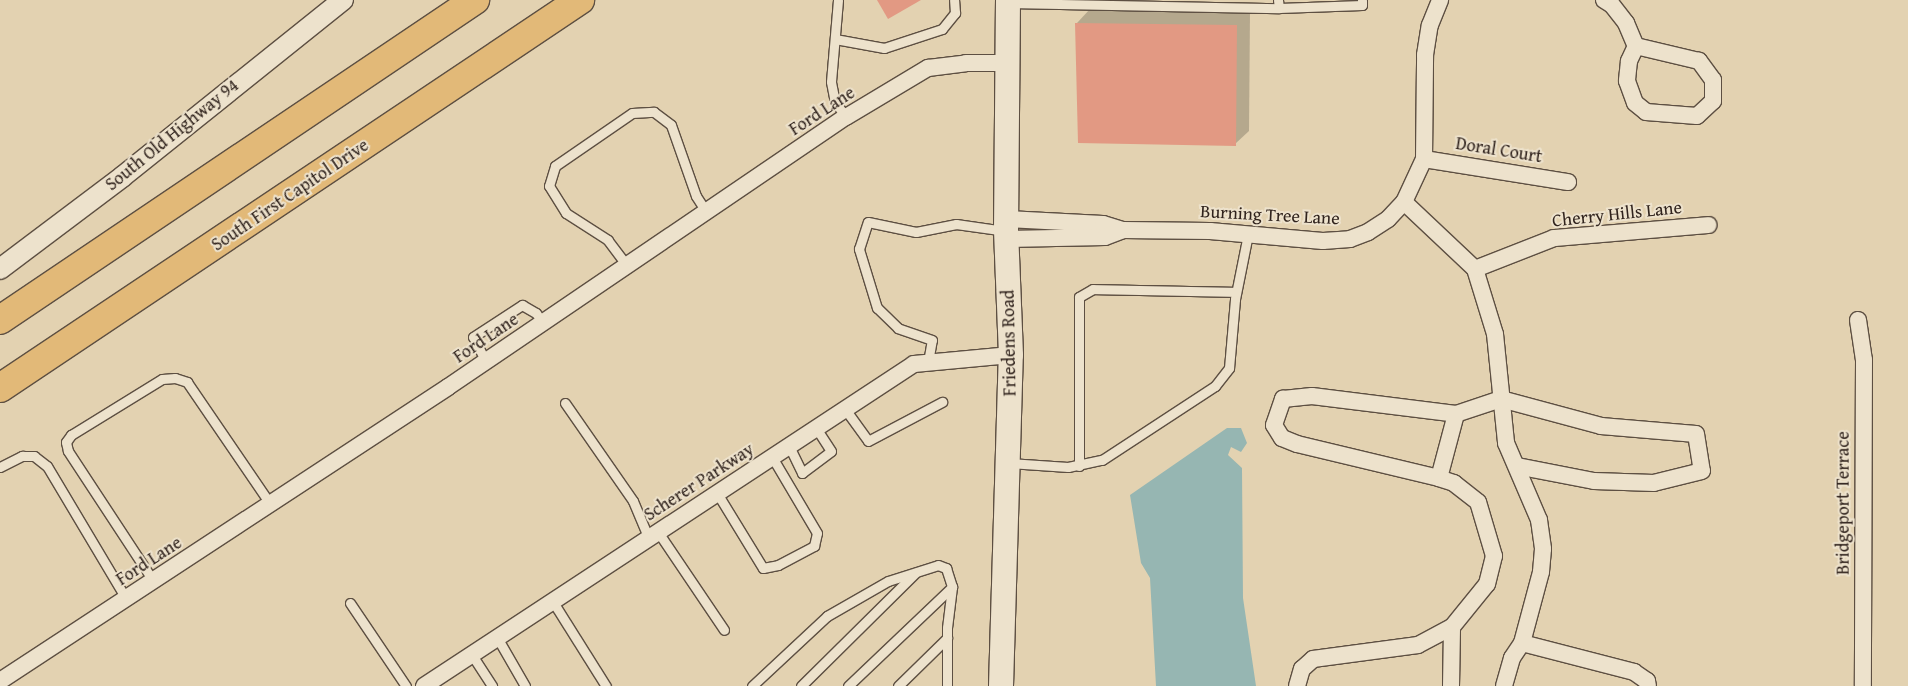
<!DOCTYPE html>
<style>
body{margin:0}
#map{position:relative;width:1908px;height:686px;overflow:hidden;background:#e3d2b1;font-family:"Gentium Book Plus",serif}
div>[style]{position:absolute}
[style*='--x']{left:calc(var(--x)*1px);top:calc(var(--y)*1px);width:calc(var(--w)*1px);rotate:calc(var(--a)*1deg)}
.water>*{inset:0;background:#96b6b2}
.shadow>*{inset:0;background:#0003}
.building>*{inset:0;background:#e29983}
.roads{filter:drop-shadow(1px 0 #5d4f42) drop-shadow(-1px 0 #5d4f42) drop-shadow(0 1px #5d4f42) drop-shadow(0 -1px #5d4f42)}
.service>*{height:9px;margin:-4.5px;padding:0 4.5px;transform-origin:4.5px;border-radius:4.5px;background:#ede2cc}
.minor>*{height:16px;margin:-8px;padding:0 8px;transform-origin:8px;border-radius:8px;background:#ede2cc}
.tertiary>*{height:20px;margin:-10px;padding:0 10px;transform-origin:10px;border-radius:10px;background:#ede2cc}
.secondary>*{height:24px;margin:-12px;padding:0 12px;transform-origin:12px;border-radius:12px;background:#ede2cc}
.trunk>*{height:28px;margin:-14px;padding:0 14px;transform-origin:14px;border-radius:14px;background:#e2b978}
span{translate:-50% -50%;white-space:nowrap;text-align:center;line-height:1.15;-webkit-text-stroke:4px #ede2cc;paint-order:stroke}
.street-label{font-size:18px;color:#30231d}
</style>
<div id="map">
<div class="water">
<div style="clip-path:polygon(1227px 428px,1241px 428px,1247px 443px,1241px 452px,1231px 447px,1228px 455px,1242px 468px,1243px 598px,1256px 686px,1156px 686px,1150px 578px,1141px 563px,1130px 495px)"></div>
</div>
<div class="shadow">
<div style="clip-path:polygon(1090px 9px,1250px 12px,1249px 131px,1235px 144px,1077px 23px)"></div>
</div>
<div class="building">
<div style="clip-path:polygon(877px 0,921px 0,888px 19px)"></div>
<div style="clip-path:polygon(1075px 23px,1237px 25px,1236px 146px,1078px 143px)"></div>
</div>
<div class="roads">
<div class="service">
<div style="--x:838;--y:0;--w:82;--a:94.9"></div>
<div style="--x:831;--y:82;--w:20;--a:79"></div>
<div style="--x:835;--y:102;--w:19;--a:54"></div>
<div style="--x:1278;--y:0;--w:8;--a:83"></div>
<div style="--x:1279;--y:8;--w:83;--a:-2.1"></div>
<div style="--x:1362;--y:5;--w:5;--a:-90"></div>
<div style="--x:1008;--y:3;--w:271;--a:1.1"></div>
<div style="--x:835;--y:39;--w:50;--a:10.4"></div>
<div style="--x:884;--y:48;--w:61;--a:-18.1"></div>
<div style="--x:942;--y:29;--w:21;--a:-51"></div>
<div style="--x:955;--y:13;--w:13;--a:-94"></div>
<div style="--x:628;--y:267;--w:34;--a:-127"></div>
<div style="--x:608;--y:240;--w:50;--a:-147.3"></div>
<div style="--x:566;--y:213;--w:32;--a:-122"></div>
<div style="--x:549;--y:186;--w:21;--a:-73"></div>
<div style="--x:555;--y:166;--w:93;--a:-34.5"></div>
<div style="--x:632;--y:113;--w:22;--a:-3"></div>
<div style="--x:654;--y:112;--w:21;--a:37"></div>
<div style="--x:671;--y:125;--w:75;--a:70.6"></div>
<div style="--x:696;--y:196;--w:20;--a:57"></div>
<div style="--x:486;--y:362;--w:28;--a:-117"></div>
<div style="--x:473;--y:337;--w:59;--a:-33.1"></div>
<div style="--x:522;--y:305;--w:16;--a:30"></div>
<div style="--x:536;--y:313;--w:12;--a:55"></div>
<div style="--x:928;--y:362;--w:22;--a:-80"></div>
<div style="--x:932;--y:340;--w:36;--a:-161"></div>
<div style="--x:898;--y:328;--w:29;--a:-136"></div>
<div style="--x:877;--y:308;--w:62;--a:-107"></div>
<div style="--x:859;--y:249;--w:28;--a:-72"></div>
<div style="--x:868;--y:222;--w:49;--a:11.8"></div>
<div style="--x:916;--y:232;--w:41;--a:-11.3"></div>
<div style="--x:956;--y:224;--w:49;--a:8.1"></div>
<div style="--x:565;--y:403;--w:119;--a:55.2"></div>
<div style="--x:633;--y:501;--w:41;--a:67.2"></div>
<div style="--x:845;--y:409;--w:39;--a:54"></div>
<div style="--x:868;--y:441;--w:84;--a:-27.8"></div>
<div style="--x:789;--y:446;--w:30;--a:64"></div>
<div style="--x:802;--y:473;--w:36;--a:-37"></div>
<div style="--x:831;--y:451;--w:27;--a:-123"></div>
<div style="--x:1009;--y:463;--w:59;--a:3.9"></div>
<div style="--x:1068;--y:467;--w:35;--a:-12"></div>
<div style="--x:1102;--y:460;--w:135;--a:-33.2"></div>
<div style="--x:1215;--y:386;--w:23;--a:-52"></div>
<div style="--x:1229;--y:368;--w:69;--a:-85"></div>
<div style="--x:1235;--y:299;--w:66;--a:-78.7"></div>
<div style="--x:1079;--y:466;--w:169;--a:-90"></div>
<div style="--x:1079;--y:297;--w:16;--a:-30"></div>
<div style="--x:1093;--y:289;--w:143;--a:1.2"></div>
<div style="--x:0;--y:467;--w:25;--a:-27"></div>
<div style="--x:22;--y:456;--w:12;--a:0"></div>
<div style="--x:34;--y:456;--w:16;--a:38"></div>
<div style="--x:47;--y:466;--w:156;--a:59.2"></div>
<div style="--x:717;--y:493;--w:88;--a:58.5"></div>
<div style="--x:763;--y:568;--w:15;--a:-11"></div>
<div style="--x:778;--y:565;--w:41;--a:-27.8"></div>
<div style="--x:814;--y:546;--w:13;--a:-77"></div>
<div style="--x:817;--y:533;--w:88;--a:-120.6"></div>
<div style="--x:658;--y:532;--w:118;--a:56"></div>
<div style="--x:154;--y:582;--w:157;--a:-123.3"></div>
<div style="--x:68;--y:451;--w:9;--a:-103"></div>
<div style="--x:66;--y:442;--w:9;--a:-54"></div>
<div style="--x:71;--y:435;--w:107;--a:-31.6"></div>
<div style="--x:162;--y:379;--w:13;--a:-4"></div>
<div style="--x:175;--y:378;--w:13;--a:18"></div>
<div style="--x:187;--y:382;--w:149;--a:55.7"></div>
<div style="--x:553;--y:602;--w:99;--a:57.8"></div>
<div style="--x:350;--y:603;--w:100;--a:56"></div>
<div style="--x:498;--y:639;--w:54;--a:60.1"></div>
<div style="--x:472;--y:655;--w:37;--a:57"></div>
<div style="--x:752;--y:686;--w:103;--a:-43"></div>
<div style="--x:827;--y:616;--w:70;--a:-29.8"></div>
<div style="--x:888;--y:581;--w:52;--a:-17.7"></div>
<div style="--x:938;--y:565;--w:9;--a:21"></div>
<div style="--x:946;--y:568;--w:20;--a:72"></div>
<div style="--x:952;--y:587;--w:41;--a:97"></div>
<div style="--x:947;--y:628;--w:58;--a:90"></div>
<div style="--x:801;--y:686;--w:161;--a:-44.7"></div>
<div style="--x:848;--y:686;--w:144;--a:-43.6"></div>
<div style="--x:898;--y:686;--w:69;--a:-44.4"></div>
</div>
<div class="minor">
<div style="--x:1604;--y:0;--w:9;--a:32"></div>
<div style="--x:1612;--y:5;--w:23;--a:52"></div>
<div style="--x:1626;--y:23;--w:25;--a:67"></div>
<div style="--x:1636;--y:46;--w:17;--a:115"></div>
<div style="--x:1629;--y:61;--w:20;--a:96"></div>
<div style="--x:1627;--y:81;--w:23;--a:70"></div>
<div style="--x:1635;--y:103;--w:14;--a:39"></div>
<div style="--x:1646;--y:112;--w:51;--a:4.5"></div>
<div style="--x:1697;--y:116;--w:22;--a:-43"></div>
<div style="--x:1713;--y:101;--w:21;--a:-90"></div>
<div style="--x:1713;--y:80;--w:24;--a:-126"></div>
<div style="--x:1699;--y:61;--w:65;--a:-166.6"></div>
<div style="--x:1424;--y:159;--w:146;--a:9.1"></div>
<div style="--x:1404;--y:202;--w:98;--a:43.3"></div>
<div style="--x:1475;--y:269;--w:68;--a:72.9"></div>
<div style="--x:1495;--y:334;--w:110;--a:84.2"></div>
<div style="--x:1506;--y:443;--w:84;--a:66.8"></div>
<div style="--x:1539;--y:520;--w:29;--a:82"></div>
<div style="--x:1543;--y:549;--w:23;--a:95"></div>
<div style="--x:1541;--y:572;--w:73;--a:105"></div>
<div style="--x:1522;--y:643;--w:18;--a:124"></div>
<div style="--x:1512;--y:658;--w:29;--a:106"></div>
<div style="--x:1007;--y:219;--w:96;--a:3"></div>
<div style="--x:1103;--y:224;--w:21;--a:17"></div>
<div style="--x:1123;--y:230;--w:87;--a:0.7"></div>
<div style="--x:1210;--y:231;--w:113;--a:5.1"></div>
<div style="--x:1323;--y:241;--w:27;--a:-4"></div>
<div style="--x:1350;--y:239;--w:19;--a:-21"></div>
<div style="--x:1368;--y:232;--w:24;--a:-33"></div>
<div style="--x:1388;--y:219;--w:23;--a:-47"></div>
<div style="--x:1404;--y:202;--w:47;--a:-65.1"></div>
<div style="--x:1424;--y:159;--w:104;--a:-89.4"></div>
<div style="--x:1425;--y:55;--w:30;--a:-81"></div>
<div style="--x:1430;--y:25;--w:27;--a:-68"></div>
<div style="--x:1007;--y:239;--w:98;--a:-1.2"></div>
<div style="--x:1105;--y:237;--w:19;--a:-21"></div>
<div style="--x:1475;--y:269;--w:85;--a:-21.4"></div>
<div style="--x:1554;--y:238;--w:155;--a:-4.8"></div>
<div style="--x:1858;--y:320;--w:40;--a:81.5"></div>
<div style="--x:1864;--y:360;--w:326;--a:90.2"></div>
<div style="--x:1439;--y:478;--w:146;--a:-166.5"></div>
<div style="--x:1297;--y:444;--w:16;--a:-158"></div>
<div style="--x:1282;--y:438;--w:15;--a:-122"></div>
<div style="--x:1274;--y:425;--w:28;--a:-71"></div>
<div style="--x:1283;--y:399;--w:29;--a:-6"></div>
<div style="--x:1312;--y:396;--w:145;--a:7.1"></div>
<div style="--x:1522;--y:643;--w:116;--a:14.5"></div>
<div style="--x:1634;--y:672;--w:16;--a:35"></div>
<div style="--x:1647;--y:681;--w:5;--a:79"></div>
<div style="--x:0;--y:681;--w:536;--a:-33.27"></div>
<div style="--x:448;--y:387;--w:481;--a:-34.2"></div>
<div style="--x:846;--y:117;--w:96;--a:-30.9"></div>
<div style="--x:928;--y:68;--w:38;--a:-7"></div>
<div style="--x:966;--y:63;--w:40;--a:0"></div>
<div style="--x:424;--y:686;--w:586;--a:-33.31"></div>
<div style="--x:914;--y:364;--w:97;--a:-5.3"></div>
<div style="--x:1297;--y:686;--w:18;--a:-74"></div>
<div style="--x:1302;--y:669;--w:15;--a:-42"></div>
<div style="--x:1313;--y:659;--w:106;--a:-7.6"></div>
<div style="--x:1418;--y:645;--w:38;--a:-28"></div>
<div style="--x:1451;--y:686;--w:59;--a:-89"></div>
<div style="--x:1452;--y:627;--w:55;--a:-50.9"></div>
<div style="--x:1487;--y:584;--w:29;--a:-76"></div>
<div style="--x:1494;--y:556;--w:56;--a:-106.5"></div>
<div style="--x:1478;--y:502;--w:31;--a:-142"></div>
<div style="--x:1454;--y:483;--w:16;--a:-162"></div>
<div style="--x:1439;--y:478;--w:66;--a:-75.1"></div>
<div style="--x:1456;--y:414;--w:47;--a:-18.4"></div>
<div style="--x:1501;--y:399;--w:104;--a:15.1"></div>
<div style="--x:1601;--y:426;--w:95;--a:4.8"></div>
<div style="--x:1696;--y:434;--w:37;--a:81"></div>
<div style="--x:1702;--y:471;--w:49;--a:166"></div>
<div style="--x:1654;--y:483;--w:60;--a:-178.1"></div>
<div style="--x:1594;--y:481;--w:78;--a:-169"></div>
</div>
<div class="tertiary">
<div style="--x:0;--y:269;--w:153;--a:-37"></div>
<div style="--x:122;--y:177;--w:283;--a:-38.7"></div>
</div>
<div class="secondary">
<div style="--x:1001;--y:686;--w:331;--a:-88.3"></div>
<div style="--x:1011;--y:355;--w:126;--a:-92.3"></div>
<div style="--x:1006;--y:229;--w:229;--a:-89.5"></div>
</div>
<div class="trunk">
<div style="--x:0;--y:320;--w:573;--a:-33.97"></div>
<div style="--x:0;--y:388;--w:698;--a:-33.78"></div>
</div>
</div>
<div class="street-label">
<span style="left:822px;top:111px;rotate:-33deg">Ford Lane</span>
<span style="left:172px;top:135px;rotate:-39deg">South Old Highway 94</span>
<span style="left:1499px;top:150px;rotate:9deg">Doral Court</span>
<span style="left:290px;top:195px;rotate:-34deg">South First Capitol Drive</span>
<span style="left:1617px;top:214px;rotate:-6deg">Cherry Hills Lane</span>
<span style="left:1270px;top:215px;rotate:3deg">Burning Tree Lane</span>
<span style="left:486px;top:338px;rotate:-34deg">Ford Lane</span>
<span style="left:1009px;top:343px;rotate:-91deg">Friedens Road</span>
<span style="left:699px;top:482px;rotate:-33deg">Scherer Parkway</span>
<span style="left:1843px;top:503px;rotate:-90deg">Bridgeport Terrace</span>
<span style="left:149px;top:561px;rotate:-33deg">Ford Lane</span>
</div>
</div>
